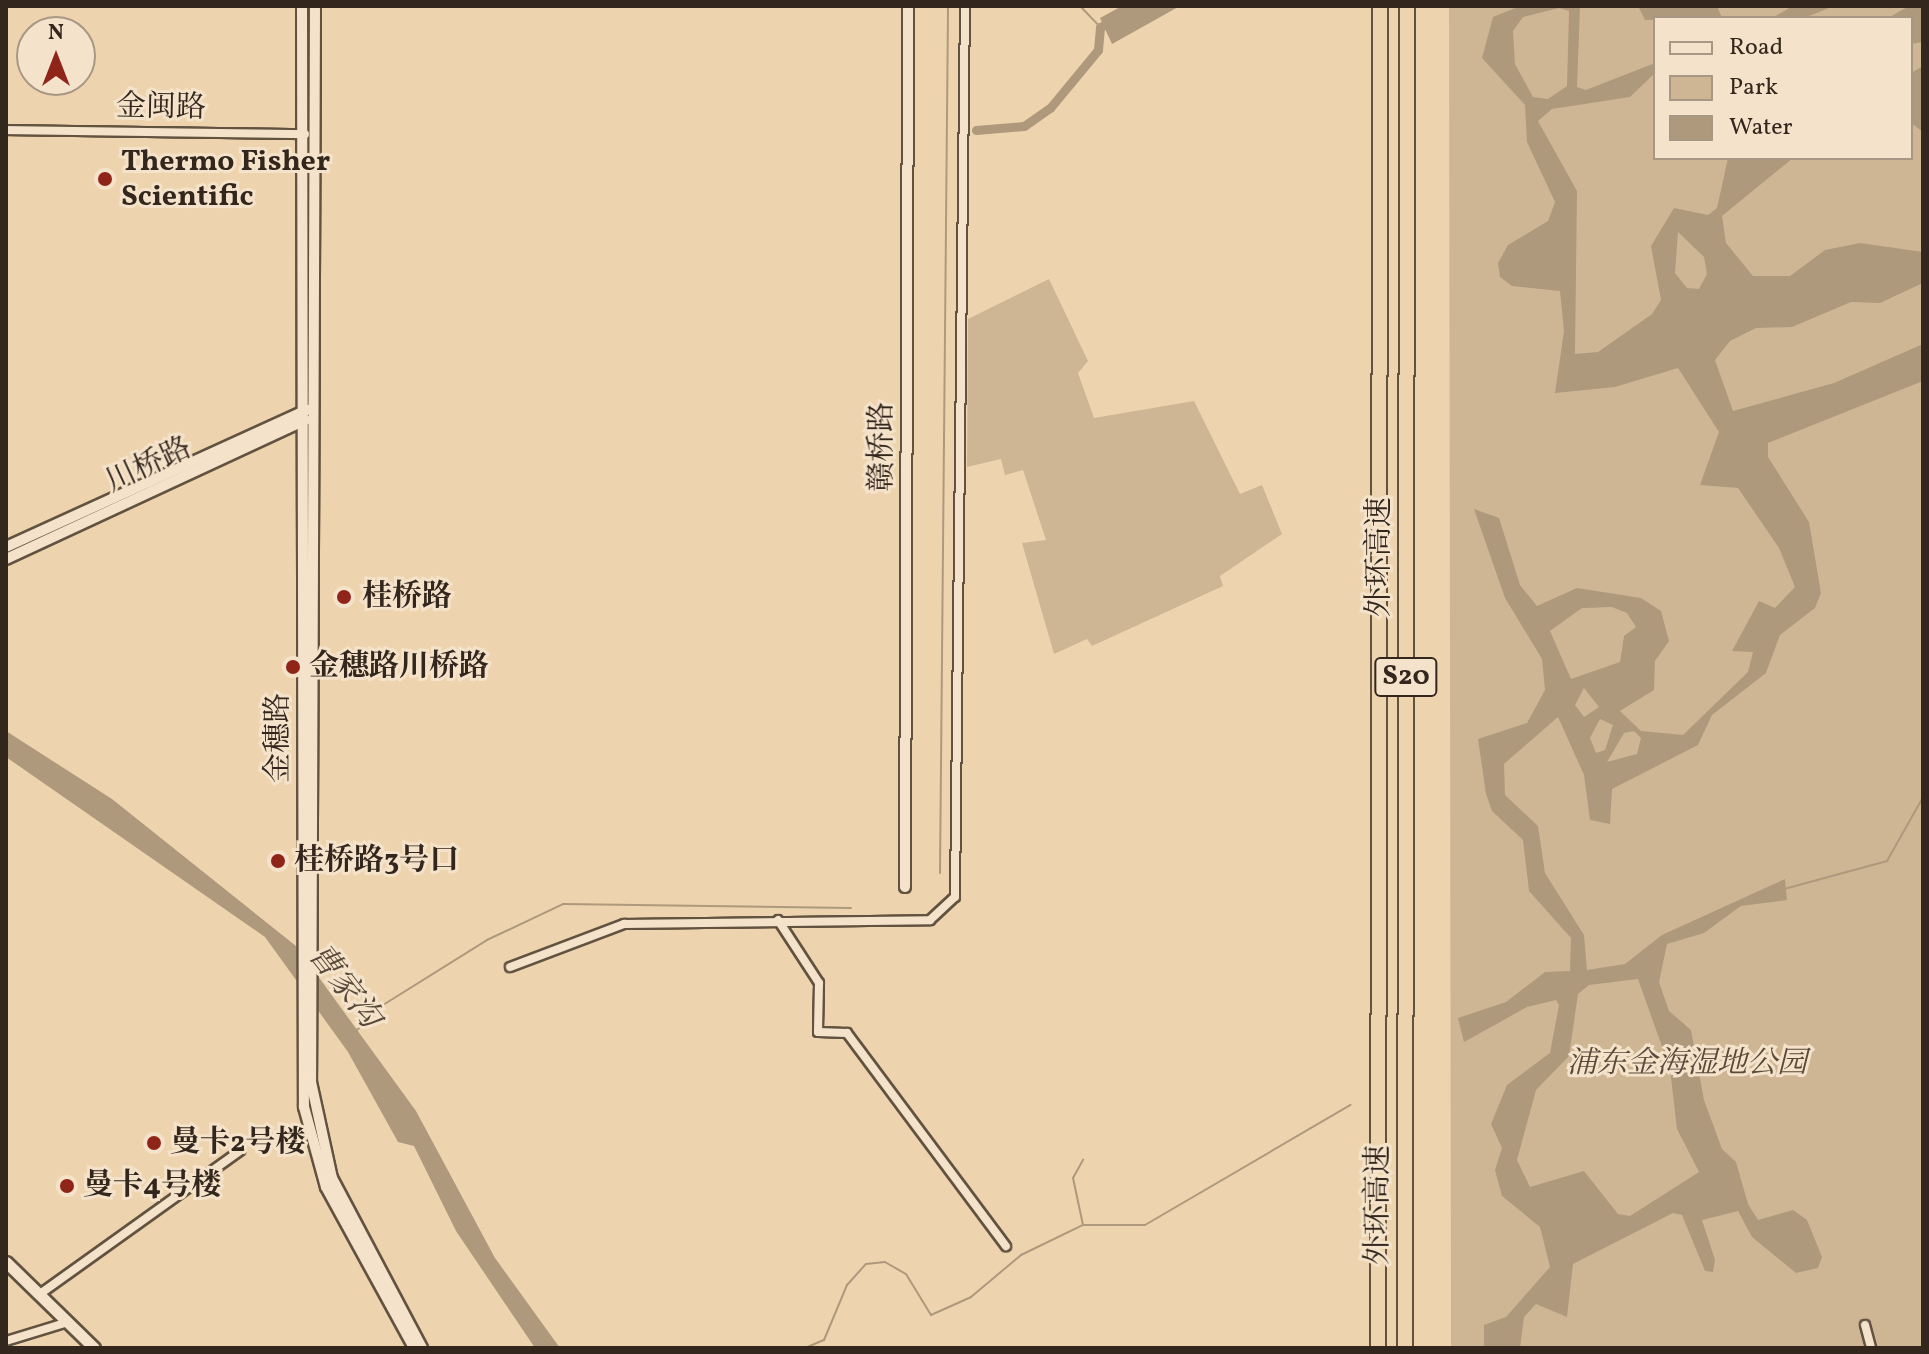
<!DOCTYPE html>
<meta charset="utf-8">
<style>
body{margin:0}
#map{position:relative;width:1929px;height:1354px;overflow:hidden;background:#eed4ae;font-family:Vollkorn,"Noto Serif SC",serif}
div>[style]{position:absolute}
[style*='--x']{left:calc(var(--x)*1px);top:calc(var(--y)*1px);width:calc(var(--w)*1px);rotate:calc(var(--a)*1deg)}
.green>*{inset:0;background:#ceb695}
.water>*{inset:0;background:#ae997c}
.stream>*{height:2px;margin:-1px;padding:0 1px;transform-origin:1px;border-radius:1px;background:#ae997c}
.canal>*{height:9px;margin:-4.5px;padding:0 4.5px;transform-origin:4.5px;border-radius:4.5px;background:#ae997c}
.roads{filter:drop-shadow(2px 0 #625240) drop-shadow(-2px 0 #625240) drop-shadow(0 2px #625240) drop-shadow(0 -2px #625240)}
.minor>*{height:8px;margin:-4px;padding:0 4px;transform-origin:4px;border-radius:4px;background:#f4e3ca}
.tertiary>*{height:10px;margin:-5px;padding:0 5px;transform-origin:5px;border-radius:5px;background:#f4e3ca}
.secondary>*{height:11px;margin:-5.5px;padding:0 5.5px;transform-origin:5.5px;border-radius:5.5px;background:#f4e3ca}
.motorway>*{height:14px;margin:-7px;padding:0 7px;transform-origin:7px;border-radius:7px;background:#eed4ae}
.dots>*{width:22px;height:22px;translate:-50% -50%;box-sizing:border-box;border:4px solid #f4e3ca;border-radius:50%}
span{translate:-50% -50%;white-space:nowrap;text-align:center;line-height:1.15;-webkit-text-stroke:6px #f4e3ca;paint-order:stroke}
.shield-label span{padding:2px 6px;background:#f4e3ca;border:2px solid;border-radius:6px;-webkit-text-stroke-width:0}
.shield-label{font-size:28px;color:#33261c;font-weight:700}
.street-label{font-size:30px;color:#33261c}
.poi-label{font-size:30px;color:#33261c;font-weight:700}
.left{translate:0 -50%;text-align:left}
.park-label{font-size:30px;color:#5a4a3a;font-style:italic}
.water-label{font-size:32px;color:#584839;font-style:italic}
.frame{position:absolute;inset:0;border:8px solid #33261c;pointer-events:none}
.legend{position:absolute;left:1653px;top:16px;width:260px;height:144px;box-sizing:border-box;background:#f4e3ca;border:2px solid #a79784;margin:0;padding:10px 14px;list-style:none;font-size:24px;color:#33261c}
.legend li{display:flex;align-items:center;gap:16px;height:40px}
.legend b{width:40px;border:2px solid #a79784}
.north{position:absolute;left:16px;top:16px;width:80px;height:80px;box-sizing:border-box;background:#f4e3ca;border:2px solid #a79784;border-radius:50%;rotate:0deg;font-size:22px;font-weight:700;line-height:32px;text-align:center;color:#33261c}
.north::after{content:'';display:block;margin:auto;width:28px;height:36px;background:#8f2418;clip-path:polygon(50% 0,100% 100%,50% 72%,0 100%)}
</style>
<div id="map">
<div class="green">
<div style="clip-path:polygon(evenodd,1449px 6px,1923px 6px,1923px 1348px,1451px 1348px,1449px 6px,1655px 18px,1911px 18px,1911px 158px,1655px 158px,1655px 18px)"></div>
<div style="clip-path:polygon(1049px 279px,1088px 361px,1078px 373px,1094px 418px,1194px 401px,1240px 494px,1262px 485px,1282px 534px,1220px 576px,1223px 586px,1092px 646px,1087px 639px,1054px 654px,1022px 543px,1046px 540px,1023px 470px,1005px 475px,1001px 459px,967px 467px,968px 319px)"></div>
</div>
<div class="water">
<div style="clip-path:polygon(1122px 6px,1180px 6px,1112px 44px,1100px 18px)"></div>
<div style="clip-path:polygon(evenodd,1520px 6px,1580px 6px,1577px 87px,1586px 90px,1655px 63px,1655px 73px,1630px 97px,1552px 109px,1538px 121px,1577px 191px,1575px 354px,1598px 352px,1652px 314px,1661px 300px,1651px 246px,1674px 208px,1708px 215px,1717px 208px,1728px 158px,1793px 158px,1722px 216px,1726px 243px,1753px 276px,1790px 276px,1825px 250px,1860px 243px,1923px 252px,1923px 283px,1880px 303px,1851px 302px,1792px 327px,1756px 328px,1730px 341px,1715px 360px,1733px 411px,1834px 383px,1923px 344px,1923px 381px,1768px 443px,1768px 457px,1809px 522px,1821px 593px,1815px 608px,1780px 635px,1766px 673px,1712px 715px,1698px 745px,1612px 789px,1610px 824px,1590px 820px,1584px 775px,1558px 717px,1504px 764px,1505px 795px,1538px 826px,1545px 873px,1584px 935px,1587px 970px,1625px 964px,1662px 935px,1785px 879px,1787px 900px,1741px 906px,1704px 933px,1667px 944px,1659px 982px,1669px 1011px,1691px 1030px,1704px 1100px,1722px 1149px,1736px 1162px,1748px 1204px,1758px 1220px,1793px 1210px,1807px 1220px,1822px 1257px,1818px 1268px,1796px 1273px,1752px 1237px,1738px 1211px,1702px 1220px,1715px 1260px,1713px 1272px,1705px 1271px,1682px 1215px,1673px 1213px,1573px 1264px,1567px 1317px,1536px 1304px,1524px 1317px,1520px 1348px,1484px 1348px,1484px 1325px,1506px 1317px,1550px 1267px,1540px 1227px,1502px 1196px,1495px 1170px,1502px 1148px,1491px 1124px,1507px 1085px,1550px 1053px,1559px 1005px,1556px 1000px,1527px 1007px,1464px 1042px,1458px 1018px,1506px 1002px,1545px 972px,1570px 971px,1571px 938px,1529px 891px,1523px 840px,1492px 811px,1486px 794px,1478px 739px,1527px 723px,1545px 690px,1542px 659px,1505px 598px,1474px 509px,1499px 518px,1520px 585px,1537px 606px,1577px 588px,1641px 598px,1661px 611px,1669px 641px,1655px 661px,1654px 690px,1620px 711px,1641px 731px,1683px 735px,1748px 672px,1753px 652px,1732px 651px,1759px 601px,1775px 608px,1795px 587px,1779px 548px,1738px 488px,1700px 485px,1719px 432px,1678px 368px,1615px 387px,1555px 393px,1564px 331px,1560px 291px,1512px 286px,1500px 277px,1498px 263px,1508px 245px,1548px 221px,1555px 202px,1527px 142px,1525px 105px,1482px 58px,1493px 17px,1520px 6px,1559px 8px,1569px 11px,1567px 86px,1548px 99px,1533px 97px,1515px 64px,1513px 31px,1523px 17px,1559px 8px,1520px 6px,1678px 232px,1704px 257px,1707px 274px,1699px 289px,1687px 288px,1675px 273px,1678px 232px,1520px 6px,1612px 607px,1627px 613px,1636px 627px,1624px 636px,1620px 662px,1571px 679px,1550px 631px,1582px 608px,1612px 607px,1520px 6px,1584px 688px,1599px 707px,1584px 717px,1575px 705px,1584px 688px,1520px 6px,1600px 719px,1613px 725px,1605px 750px,1596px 753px,1590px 738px,1600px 719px,1520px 6px,1634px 731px,1641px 738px,1637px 754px,1607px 762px,1624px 733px,1634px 731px,1520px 6px,1638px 979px,1670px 1069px,1677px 1129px,1699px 1172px,1630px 1216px,1618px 1214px,1584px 1171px,1530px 1187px,1517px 1160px,1536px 1090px,1569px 1056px,1578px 994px,1589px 985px,1638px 979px)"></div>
<div style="clip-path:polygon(1638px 6px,1717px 6px,1722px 18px,1645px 20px)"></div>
<div style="clip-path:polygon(1793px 6px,1834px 6px,1804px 18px,1772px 18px)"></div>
<div style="clip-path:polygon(1909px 6px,1923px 6px,1923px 42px,1911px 44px,1911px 18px,1888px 18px)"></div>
<div style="clip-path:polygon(1923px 66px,1921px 105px,1923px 132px,1911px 123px,1911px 73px)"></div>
<div style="clip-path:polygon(6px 731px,112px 799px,296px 946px,416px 1111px,495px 1258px,560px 1348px,535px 1348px,456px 1231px,414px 1146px,398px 1142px,348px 1052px,265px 937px,6px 757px)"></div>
</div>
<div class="stream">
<div style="--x:1080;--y:6;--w:29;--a:46"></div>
<div style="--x:940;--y:873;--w:867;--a:-89.47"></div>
<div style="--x:1784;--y:889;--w:107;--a:-15.2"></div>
<div style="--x:1887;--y:861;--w:73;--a:-60.6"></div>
<div style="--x:357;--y:1030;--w:36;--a:-44"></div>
<div style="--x:383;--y:1005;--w:123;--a:-32"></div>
<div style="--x:487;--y:940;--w:84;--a:-25.3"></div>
<div style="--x:563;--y:904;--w:288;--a:0.8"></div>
<div style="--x:1084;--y:1225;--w:61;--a:0"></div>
<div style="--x:1145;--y:1225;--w:238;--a:-30.3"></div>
<div style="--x:805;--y:1348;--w:21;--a:-23"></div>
<div style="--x:824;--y:1340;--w:60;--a:-67.3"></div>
<div style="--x:847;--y:1285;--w:28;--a:-48"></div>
<div style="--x:866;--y:1264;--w:19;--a:-6"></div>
<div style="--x:885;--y:1262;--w:24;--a:30"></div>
<div style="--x:906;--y:1274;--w:48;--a:58.6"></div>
<div style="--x:931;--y:1315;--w:44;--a:-24.2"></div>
<div style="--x:971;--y:1297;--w:65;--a:-40"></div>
<div style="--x:1021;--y:1255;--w:69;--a:-25.8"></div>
<div style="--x:1083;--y:1225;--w:48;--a:-102"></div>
<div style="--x:1073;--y:1178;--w:21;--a:-61"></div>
</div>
<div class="canal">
<div style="--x:976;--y:130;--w:48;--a:-4.8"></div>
<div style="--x:1024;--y:126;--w:32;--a:-35"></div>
<div style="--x:1050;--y:108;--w:75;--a:-50.4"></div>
<div style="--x:1098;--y:50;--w:23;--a:-85"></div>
<div style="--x:1100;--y:27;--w:14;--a:-25"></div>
</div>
<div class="roads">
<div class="minor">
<div style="--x:6;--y:130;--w:299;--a:0.8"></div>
<div style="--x:778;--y:920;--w:75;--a:56.9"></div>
<div style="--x:819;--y:983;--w:49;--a:91.2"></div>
<div style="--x:818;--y:1032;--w:29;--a:2"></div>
<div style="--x:847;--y:1033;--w:266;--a:53.3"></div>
<div style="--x:510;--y:967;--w:122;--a:-20.7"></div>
<div style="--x:624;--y:924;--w:306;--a:-0.7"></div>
<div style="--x:930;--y:920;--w:34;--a:-43"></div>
<div style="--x:955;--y:897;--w:891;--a:-89.36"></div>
<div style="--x:40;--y:1294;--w:246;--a:-35.6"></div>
<div style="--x:1865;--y:1325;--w:24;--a:75"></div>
<div style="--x:6;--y:1341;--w:65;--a:-17"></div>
</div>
<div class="tertiary">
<div style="--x:302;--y:6;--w:1101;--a:89.9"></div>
<div style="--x:304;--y:1107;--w:83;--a:74.6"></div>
<div style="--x:326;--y:1187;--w:183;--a:61.3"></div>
<div style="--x:315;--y:6;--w:1076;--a:90.21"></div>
<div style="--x:311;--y:1082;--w:98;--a:77.7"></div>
<div style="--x:332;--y:1178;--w:192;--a:62.1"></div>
<div style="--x:6;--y:547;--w:331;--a:-24.5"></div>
<div style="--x:6;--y:559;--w:330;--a:-24.9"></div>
<div style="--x:905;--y:887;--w:881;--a:-89.8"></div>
</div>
<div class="secondary">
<div style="--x:6;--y:1262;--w:123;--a:44.3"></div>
</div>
<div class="motorway">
<div style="--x:1378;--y:1348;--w:1342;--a:-89.91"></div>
<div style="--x:1405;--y:1348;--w:1342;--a:-89.91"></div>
</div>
</div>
<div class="dots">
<div style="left:105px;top:179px;background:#8f2418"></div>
<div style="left:344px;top:597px;background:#8f2418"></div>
<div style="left:293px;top:667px;background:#8f2418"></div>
<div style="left:278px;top:861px;background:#8f2418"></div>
<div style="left:154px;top:1143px;background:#8f2418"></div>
<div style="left:67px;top:1186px;background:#8f2418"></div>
</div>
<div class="shield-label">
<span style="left:1406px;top:677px">S20</span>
</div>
<div class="street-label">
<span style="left:161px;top:108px;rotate:1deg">金闽路</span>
<span style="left:883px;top:447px;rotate:-90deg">赣桥路</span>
<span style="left:149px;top:466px;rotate:-25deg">川桥路</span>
<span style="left:1380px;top:557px;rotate:-90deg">外环高速</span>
<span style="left:279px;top:738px;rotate:-90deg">金穗路</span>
<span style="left:1379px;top:1205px;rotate:-90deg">外环高速</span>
</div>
<div class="poi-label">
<span class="left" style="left:121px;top:179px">Thermo Fisher<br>Scientific</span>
<span class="left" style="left:362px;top:597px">桂桥路</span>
<span class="left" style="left:309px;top:667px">金穗路川桥路</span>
<span class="left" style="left:294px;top:861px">桂桥路3号口</span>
<span class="left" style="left:170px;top:1143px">曼卡2号楼</span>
<span class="left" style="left:83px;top:1186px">曼卡4号楼</span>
</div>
<div class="park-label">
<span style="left:1687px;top:1064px">浦东金海湿地公园</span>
</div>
<div class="water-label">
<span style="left:343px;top:987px;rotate:52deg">曹家沟</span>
</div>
<div class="frame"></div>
<ul class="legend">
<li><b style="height:10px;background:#f4e3ca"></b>Road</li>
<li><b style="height:22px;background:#ceb695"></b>Park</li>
<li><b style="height:22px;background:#ae997c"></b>Water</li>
</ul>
<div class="north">N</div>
</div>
